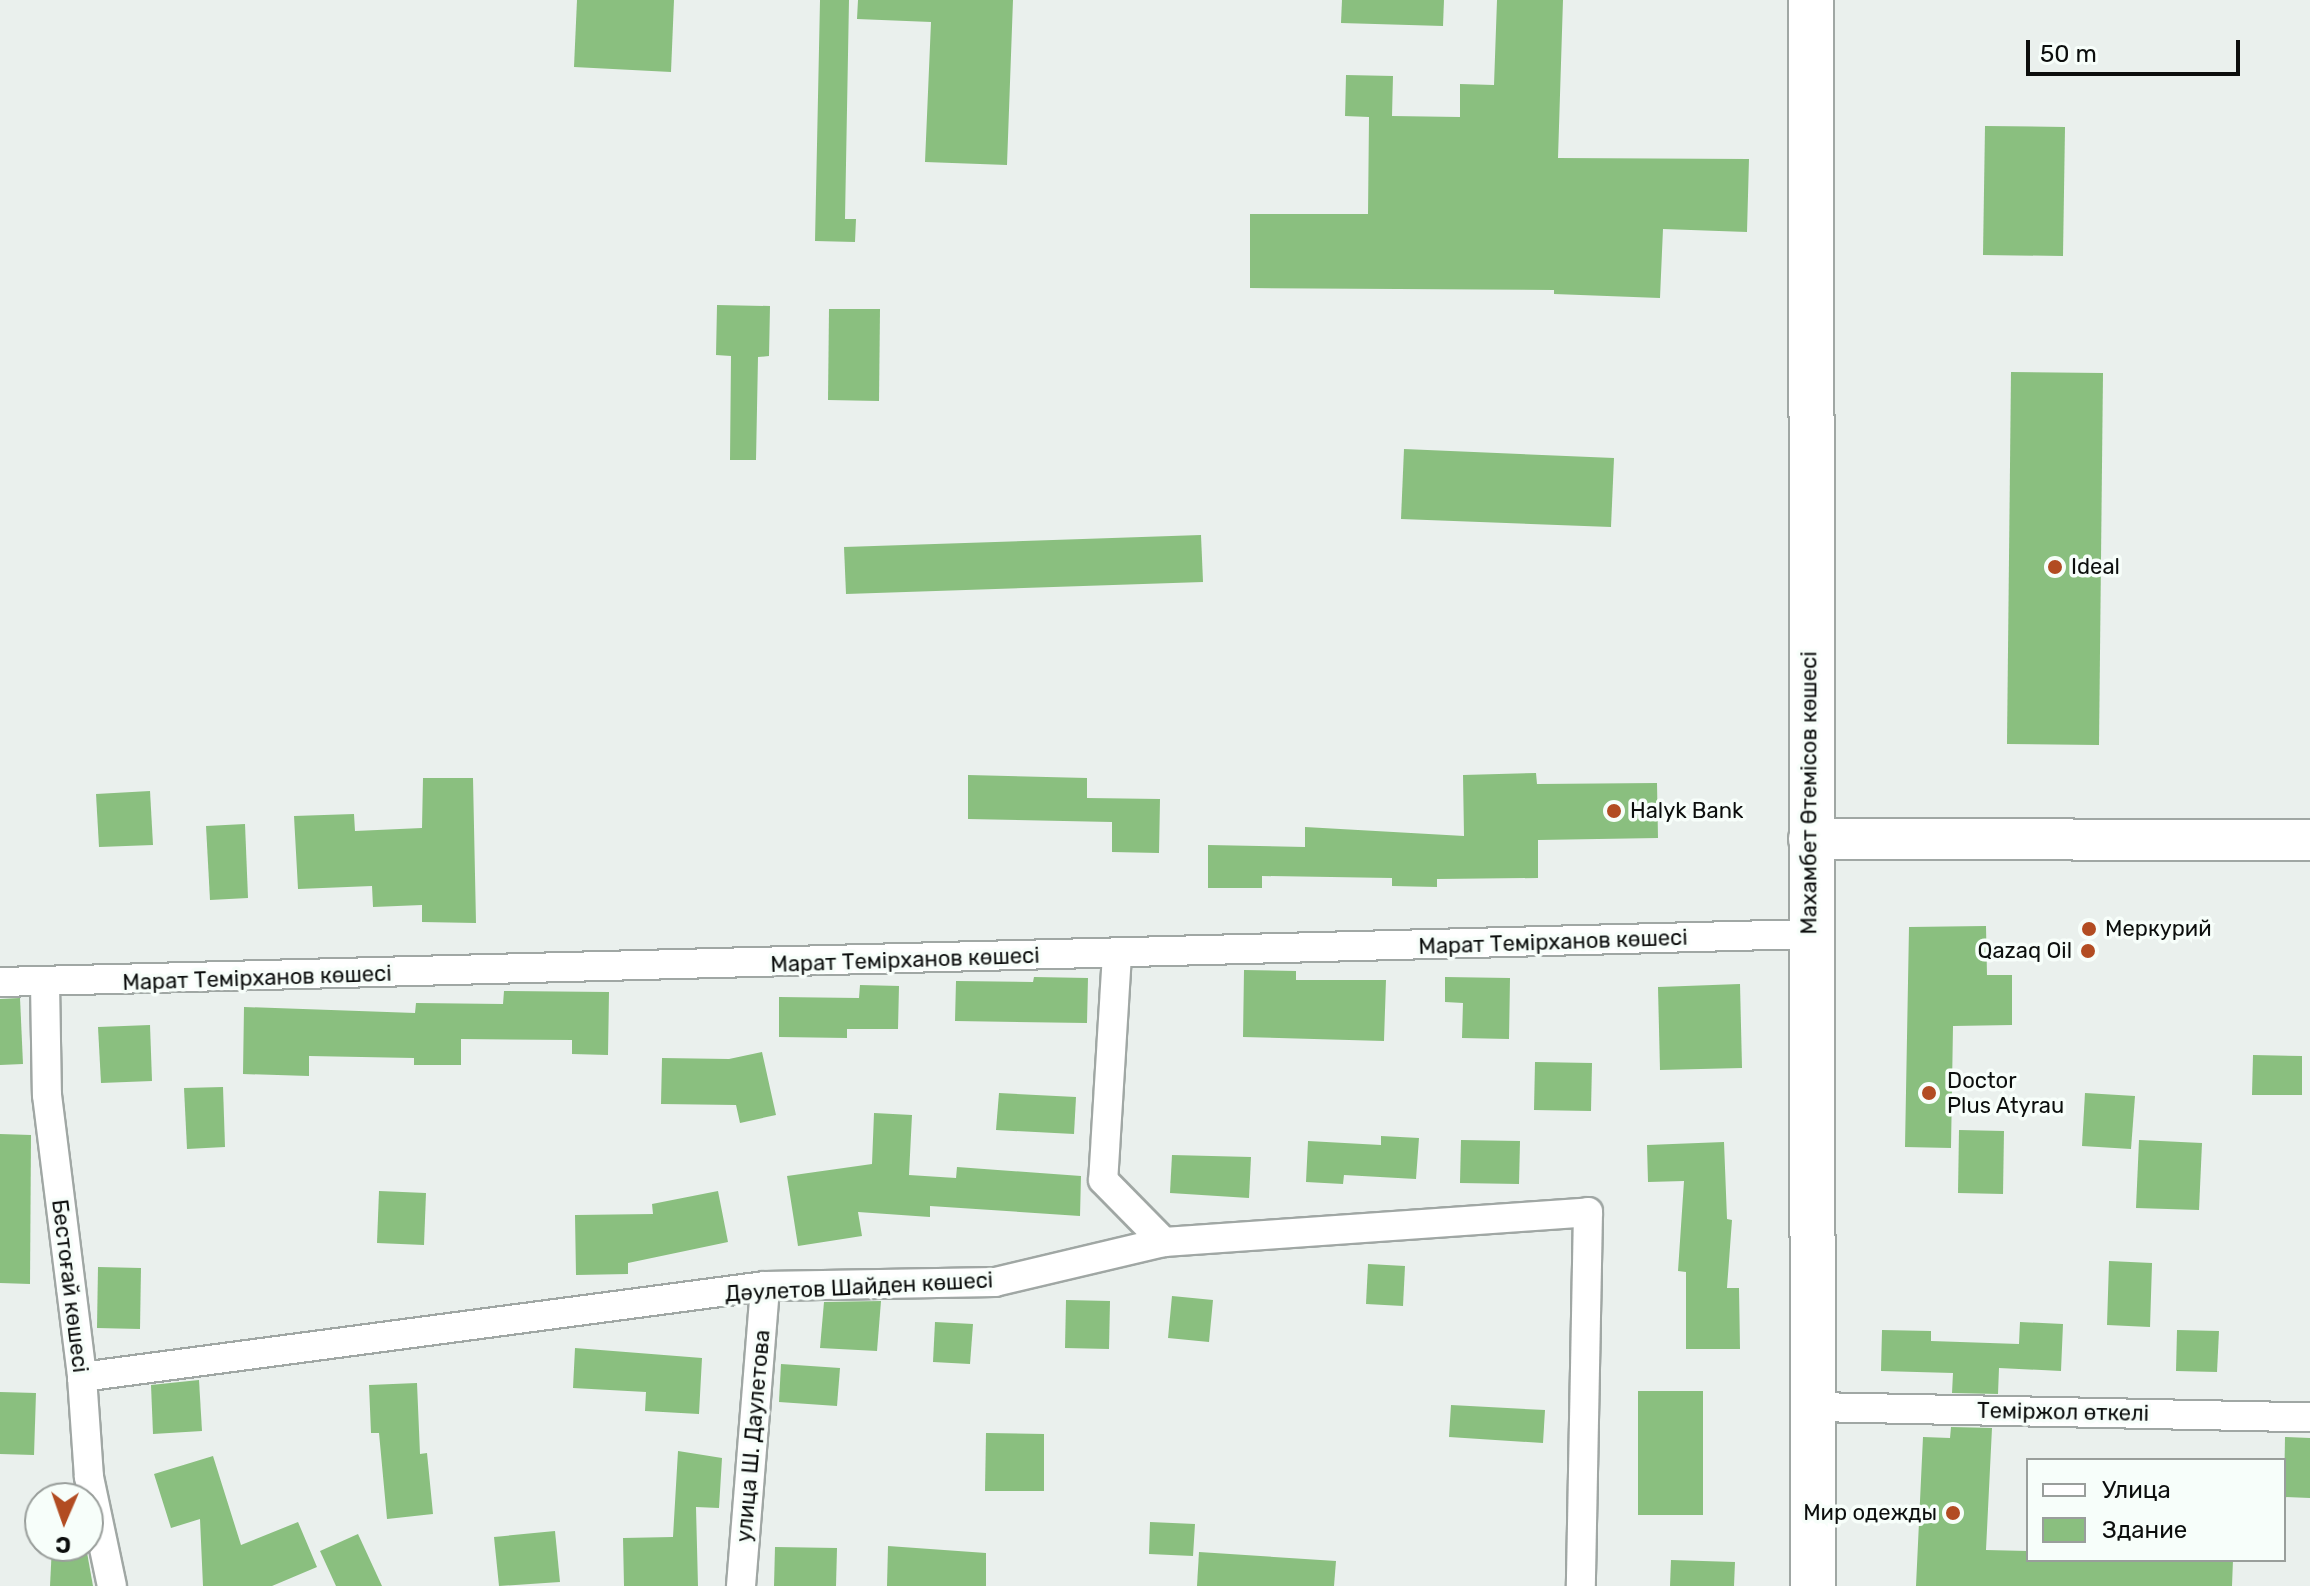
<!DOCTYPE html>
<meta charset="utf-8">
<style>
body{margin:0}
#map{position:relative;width:2310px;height:1586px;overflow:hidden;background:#eaf0ed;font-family:Rubik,sans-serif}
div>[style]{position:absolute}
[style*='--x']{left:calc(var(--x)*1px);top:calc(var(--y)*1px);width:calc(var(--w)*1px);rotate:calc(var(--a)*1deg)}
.building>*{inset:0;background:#8abf7f}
.roads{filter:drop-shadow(2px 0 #a0a7a4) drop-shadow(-2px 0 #a0a7a4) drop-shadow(0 2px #a0a7a4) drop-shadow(0 -2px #a0a7a4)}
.street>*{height:28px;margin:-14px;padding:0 14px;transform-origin:14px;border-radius:14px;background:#fff}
.secondary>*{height:40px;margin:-20px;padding:0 20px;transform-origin:20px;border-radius:20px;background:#fff}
.primary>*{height:44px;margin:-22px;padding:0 22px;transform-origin:22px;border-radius:22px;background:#fff}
.dots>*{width:22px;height:22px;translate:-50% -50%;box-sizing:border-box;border:4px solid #f7fefa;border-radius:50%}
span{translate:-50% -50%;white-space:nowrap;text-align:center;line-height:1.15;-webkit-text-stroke:7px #f7fefa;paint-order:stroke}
.poi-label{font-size:22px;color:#0c0e0d}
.left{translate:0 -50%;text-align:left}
.right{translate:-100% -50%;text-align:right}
.street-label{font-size:22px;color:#0c0e0d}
.legend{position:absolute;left:2026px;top:1458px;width:260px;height:104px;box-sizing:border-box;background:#f7fefa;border:2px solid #999e9b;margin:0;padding:10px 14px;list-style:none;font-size:24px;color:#0c0e0d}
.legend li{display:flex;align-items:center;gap:16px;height:40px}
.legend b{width:40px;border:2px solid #999e9b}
.north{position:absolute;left:24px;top:1482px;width:80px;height:80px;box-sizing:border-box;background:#f7fefa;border:2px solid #999e9b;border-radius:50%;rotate:182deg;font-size:22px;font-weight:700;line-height:32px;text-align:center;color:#0c0e0d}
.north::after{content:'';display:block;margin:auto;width:28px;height:36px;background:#b24c22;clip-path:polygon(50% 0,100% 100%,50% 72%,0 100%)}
.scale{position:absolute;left:2026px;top:40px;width:214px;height:36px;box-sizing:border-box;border:4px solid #0c0e0d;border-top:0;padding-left:10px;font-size:24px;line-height:28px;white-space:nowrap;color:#0c0e0d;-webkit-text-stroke:6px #f7fefa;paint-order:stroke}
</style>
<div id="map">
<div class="building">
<div style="clip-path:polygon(577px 0,674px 0,671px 72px,574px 67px)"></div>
<div style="clip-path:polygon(820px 0,849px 0,845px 219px,856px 219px,855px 242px,815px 241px)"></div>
<div style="clip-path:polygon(858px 0,1013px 0,1007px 165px,925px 162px,931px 22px,857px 19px)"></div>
<div style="clip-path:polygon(1342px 0,1444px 0,1443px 26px,1341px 23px)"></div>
<div style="clip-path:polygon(1497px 0,1563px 0,1558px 158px,1749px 159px,1747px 232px,1663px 229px,1660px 298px,1554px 294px,1554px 290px,1250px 288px,1250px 214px,1368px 214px,1369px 117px,1345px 116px,1346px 75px,1393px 76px,1392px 116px,1460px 117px,1460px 84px,1494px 85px)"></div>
<div style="clip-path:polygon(1985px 126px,2065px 127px,2063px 256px,1983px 255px)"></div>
<div style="clip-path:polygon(717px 305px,770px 306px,769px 356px,758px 357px,756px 460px,730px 460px,731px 356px,716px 355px)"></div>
<div style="clip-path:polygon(829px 309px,880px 309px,879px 401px,828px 400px)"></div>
<div style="clip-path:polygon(2011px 372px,2103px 373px,2099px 745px,2007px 744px)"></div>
<div style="clip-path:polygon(1404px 449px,1614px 458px,1611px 527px,1401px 519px)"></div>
<div style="clip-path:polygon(1201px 535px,1203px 582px,846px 594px,844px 547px)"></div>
<div style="clip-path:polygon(1536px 773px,1537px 784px,1657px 783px,1658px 838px,1538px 840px,1538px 878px,1437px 879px,1437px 887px,1392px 886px,1392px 878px,1262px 876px,1262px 888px,1208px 888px,1208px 845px,1305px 847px,1305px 827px,1464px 836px,1463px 775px)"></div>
<div style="clip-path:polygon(968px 775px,1087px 778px,1087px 798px,1160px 799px,1159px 853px,1112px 852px,1112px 822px,968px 819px)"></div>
<div style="clip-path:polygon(423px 778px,473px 778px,476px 923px,422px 922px,422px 905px,373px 907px,372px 886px,298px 889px,294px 816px,354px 814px,355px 831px,422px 828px)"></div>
<div style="clip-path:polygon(150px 791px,153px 845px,99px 847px,96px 794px)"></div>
<div style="clip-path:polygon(245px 824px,248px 898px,210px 900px,206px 826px)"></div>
<div style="clip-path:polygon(1986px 926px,1987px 975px,2012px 975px,2012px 1025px,1953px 1026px,1951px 1148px,1905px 1147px,1909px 927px)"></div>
<div style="clip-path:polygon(1244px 970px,1296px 971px,1296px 980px,1386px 980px,1384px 1041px,1243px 1037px)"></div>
<div style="clip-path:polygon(1034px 977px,1088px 978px,1087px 1023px,955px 1021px,956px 981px,1033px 982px)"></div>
<div style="clip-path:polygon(1445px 977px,1510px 978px,1509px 1039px,1462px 1038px,1463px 1003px,1445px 1002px)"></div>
<div style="clip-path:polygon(1740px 984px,1742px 1068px,1660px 1070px,1658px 987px)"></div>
<div style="clip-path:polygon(860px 985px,899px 986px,898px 1029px,847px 1029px,847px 1038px,779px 1037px,779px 997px,859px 998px)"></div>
<div style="clip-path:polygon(504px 991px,609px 992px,608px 1055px,572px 1054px,572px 1040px,461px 1039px,461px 1065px,414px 1065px,414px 1058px,309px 1056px,309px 1076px,243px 1074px,244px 1007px,415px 1013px,416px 1003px,503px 1004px)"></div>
<div style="clip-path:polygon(20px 998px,23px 1064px,0 1065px,0 999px)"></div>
<div style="clip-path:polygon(150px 1025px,152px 1081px,101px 1083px,98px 1027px)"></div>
<div style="clip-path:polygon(762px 1052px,776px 1115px,740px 1123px,736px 1105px,661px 1104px,662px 1058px,729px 1059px)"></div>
<div style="clip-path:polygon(2253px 1055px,2302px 1056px,2302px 1095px,2252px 1095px)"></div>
<div style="clip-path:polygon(1535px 1062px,1592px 1063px,1591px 1111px,1534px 1110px)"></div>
<div style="clip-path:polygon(223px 1087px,225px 1147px,187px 1149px,184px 1088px)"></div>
<div style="clip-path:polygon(999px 1093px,1076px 1097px,1074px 1134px,996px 1130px)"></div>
<div style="clip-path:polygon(2085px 1093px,2135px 1096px,2131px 1149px,2082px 1146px)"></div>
<div style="clip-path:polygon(874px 1113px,912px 1115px,909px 1175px,956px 1178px,957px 1167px,1081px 1176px,1080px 1216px,930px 1206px,930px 1217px,858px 1212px,862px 1236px,798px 1246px,787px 1176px,872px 1164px)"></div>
<div style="clip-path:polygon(1959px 1130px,2004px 1131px,2003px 1194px,1958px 1193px)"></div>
<div style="clip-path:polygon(0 1134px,31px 1135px,30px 1284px,0 1283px)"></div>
<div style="clip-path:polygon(1381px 1136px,1419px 1138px,1416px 1179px,1344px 1175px,1343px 1184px,1306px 1182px,1308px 1141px,1381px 1145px)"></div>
<div style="clip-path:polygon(1461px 1140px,1520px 1141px,1519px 1184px,1460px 1183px)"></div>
<div style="clip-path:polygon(2139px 1140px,2202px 1143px,2199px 1210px,2136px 1208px)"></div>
<div style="clip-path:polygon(1724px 1142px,1727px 1219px,1732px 1220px,1727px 1288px,1739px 1288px,1740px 1349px,1686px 1349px,1686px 1272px,1678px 1271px,1684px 1181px,1648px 1182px,1647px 1145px)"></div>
<div style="clip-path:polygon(1172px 1155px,1251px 1157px,1249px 1198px,1170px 1193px)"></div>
<div style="clip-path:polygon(379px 1191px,426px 1193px,424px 1245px,377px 1243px)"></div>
<div style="clip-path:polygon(718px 1191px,728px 1242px,628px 1263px,628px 1274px,576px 1275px,575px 1215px,653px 1214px,652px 1204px)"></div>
<div style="clip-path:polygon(2109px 1261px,2152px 1263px,2150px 1327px,2107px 1325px)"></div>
<div style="clip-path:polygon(1368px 1264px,1405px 1266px,1403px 1306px,1366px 1304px)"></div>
<div style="clip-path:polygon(98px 1267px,141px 1268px,140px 1329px,97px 1328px)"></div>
<div style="clip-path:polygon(1172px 1296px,1213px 1300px,1209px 1342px,1168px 1338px)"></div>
<div style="clip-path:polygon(1066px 1300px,1110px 1301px,1109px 1349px,1065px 1348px)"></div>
<div style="clip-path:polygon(881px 1301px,877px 1351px,820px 1348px,824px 1302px)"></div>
<div style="clip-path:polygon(935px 1322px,973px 1324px,970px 1364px,933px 1362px)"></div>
<div style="clip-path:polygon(2020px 1322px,2063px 1324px,2061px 1371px,1999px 1368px,1998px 1394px,1952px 1393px,1953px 1373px,1881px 1371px,1882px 1330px,1931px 1331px,1931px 1341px,2019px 1344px)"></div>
<div style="clip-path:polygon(2177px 1330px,2219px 1331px,2217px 1372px,2176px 1371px)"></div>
<div style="clip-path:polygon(575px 1348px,702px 1358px,699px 1414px,645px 1411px,646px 1392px,573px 1388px)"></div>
<div style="clip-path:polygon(781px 1364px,840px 1368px,837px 1406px,779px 1402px)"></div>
<div style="clip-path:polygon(199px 1380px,202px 1431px,153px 1434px,151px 1385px)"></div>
<div style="clip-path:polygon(417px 1383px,420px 1454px,427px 1453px,433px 1514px,387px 1519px,379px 1433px,371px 1433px,369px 1385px)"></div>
<div style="clip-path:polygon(1638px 1391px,1703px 1391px,1703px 1515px,1638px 1515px)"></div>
<div style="clip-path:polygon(0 1392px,36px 1393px,34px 1455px,0 1454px)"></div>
<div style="clip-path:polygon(1451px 1405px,1545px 1410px,1543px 1443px,1449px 1437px)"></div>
<div style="clip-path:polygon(1951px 1427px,1992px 1428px,1986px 1550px,2028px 1551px,2028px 1560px,2233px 1560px,2232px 1586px,1916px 1586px,1923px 1437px,1950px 1438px)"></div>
<div style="clip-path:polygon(986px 1433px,1044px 1434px,1044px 1491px,985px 1491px)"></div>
<div style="clip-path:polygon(2285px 1437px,2310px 1438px,2310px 1498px,2284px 1497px)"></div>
<div style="clip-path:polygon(678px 1451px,722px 1458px,719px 1508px,696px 1507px,698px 1586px,624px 1586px,623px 1538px,673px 1537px)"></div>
<div style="clip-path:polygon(213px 1456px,241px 1545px,298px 1522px,317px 1567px,272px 1586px,203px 1586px,200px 1519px,171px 1528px,154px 1474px)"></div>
<div style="clip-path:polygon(1150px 1522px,1195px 1524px,1193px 1556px,1149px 1554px)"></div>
<div style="clip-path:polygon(555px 1531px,560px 1582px,499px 1586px,494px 1537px)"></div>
<div style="clip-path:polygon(358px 1534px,382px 1586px,336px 1586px,320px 1551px)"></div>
<div style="clip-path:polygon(52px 1546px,86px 1547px,93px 1586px,50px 1586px)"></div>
<div style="clip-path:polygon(888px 1546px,986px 1553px,986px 1586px,887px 1586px)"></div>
<div style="clip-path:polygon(775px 1547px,837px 1548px,836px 1586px,774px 1586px)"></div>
<div style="clip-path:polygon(1199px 1552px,1336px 1561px,1334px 1586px,1197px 1586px)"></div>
<div style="clip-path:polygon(1671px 1560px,1735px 1562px,1734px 1586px,1670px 1586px)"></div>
</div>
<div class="roads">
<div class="street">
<div style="--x:1117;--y:954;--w:226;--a:93.5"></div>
<div style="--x:1103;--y:1180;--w:87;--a:45.5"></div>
<div style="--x:0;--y:982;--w:1811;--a:-1.52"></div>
<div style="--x:45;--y:984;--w:111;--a:89"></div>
<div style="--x:47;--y:1095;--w:284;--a:82.9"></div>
<div style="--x:82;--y:1377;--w:100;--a:86"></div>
<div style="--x:89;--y:1477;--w:111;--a:78.1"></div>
<div style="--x:82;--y:1377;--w:689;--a:-7.59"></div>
<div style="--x:765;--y:1286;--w:230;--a:-1"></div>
<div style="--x:995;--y:1282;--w:174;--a:-13.3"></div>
<div style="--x:1164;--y:1242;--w:425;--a:-4"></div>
<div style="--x:1588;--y:1212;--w:374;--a:91.1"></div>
<div style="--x:1815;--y:1407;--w:495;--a:1.2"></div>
<div style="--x:741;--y:1586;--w:301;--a:-85.4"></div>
</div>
<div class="secondary">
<div style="--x:1809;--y:839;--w:501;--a:0.11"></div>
</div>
<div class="primary">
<div style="--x:1811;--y:0;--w:1586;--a:89.93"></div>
</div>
</div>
<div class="dots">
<div style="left:2055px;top:567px;background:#b24c22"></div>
<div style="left:1614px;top:811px;background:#b24c22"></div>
<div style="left:2089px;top:929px;background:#b24c22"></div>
<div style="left:2088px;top:951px;background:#b24c22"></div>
<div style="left:1929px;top:1093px;background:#b24c22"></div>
<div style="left:1953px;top:1513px;background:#b24c22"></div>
</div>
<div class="poi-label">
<span class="left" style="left:2071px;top:567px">Ideal</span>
<span class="left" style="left:1630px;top:811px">Halyk Bank</span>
<span class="left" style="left:2105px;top:929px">Меркурий</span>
<span class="right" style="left:2072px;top:951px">Qazaq Oil</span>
<span class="left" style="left:1947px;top:1093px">Doctor<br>Plus Atyrau</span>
<span class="right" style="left:1937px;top:1513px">Мир одежды</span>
</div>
<div class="street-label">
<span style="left:1809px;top:793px;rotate:-90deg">Махамбет Өтемісов көшесі</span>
<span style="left:1553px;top:942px;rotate:-2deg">Марат Темірханов көшесі</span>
<span style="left:905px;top:960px;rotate:-2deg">Марат Темірханов көшесі</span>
<span style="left:257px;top:978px;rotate:-2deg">Марат Темірханов көшесі</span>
<span style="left:70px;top:1286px;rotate:83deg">Бестоғай көшесі</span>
<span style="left:859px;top:1287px;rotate:-3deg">Дәулетов Шайден көшесі</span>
<span style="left:2063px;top:1412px;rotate:1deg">Теміржол өткелі</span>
<span style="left:753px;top:1436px;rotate:-85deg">улица Ш. Даулетова</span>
</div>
<ul class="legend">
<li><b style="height:10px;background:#fff"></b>Улица</li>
<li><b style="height:22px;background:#8abf7f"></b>Здание</li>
</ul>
<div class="north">С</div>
<div class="scale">50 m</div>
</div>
